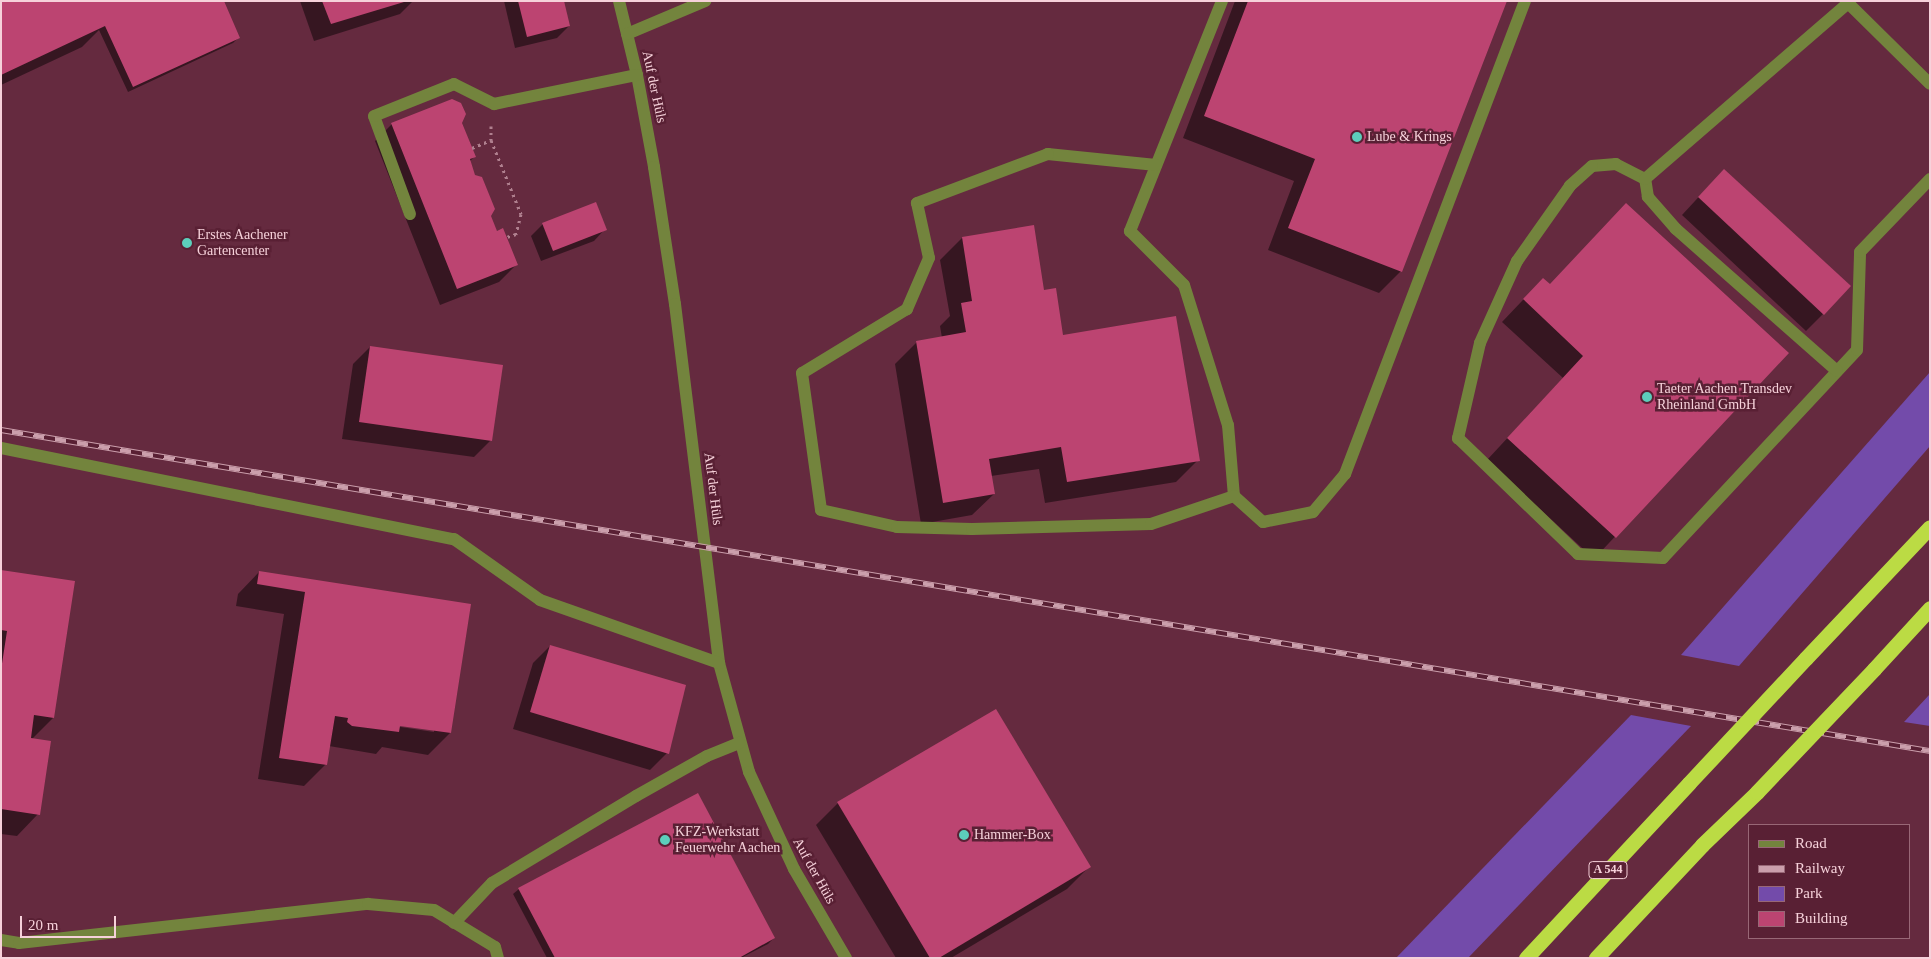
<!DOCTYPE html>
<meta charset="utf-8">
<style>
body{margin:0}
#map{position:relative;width:1931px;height:959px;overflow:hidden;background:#652a3f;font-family:Georgia,serif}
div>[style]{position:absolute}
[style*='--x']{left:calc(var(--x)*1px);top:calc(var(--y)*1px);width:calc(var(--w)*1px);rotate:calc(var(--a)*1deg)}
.green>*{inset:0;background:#734baa}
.shadow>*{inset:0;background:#0007}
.building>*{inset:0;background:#bc4471}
.path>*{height:3px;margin-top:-1.5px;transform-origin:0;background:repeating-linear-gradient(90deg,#b0808f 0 2.5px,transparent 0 6.5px)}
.minor>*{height:12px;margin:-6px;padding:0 6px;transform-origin:6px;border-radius:6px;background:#73843d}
.highway>*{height:15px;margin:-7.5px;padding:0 7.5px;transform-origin:7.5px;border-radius:7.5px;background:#bbdb44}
.rail>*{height:5.5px;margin-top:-2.75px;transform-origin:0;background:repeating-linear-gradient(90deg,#592034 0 11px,#cb9fac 0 22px);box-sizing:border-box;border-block:1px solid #cb9fac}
.highway-bridge>*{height:15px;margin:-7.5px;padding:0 7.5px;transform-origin:7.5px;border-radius:7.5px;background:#bbdb44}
.dots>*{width:14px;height:14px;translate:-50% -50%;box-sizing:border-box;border:2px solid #592034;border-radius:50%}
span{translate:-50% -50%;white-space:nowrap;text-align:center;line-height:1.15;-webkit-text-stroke:5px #592034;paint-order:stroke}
.shield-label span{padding:1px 4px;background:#592034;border:1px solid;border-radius:4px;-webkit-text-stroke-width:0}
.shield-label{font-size:12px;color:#f6d1da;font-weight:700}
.street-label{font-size:14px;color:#f6d1da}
.poi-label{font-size:14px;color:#f6d1da}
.left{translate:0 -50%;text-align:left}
.frame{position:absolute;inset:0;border:2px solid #f6d1da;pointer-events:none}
.legend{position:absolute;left:1748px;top:824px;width:162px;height:115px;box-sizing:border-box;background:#592034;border:1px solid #986776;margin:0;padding:6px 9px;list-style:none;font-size:15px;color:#f6d1da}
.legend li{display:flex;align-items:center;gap:10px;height:25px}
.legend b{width:25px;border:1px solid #986776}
.scale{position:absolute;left:20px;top:916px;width:96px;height:22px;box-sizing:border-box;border:2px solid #f6d1da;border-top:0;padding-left:6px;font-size:15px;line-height:18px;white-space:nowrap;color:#f6d1da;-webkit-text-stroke:4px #592034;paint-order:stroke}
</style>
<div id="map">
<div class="green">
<div style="clip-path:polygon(1930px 372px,1930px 446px,1739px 666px,1681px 655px)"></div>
<div style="clip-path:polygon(1930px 694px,1930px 726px,1904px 722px)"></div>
<div style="clip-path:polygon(1631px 715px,1691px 726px,1468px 958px,1396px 958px)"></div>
</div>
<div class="shadow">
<div style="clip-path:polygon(1px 1px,239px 37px,233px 43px,128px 92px,99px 30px,82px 47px,1px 85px)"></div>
<div style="clip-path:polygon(300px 1px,413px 1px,400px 14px,314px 41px)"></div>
<div style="clip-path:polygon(504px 1px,563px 1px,569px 26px,557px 38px,515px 48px)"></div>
<div style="clip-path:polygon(1235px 1px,1506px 1px,1401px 271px,1379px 293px,1268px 250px,1294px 181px,1183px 138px)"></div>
<div style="clip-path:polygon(460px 123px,474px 157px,469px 162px,490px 216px,497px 232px,516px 265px,499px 282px,440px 305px,375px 141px,392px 124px)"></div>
<div style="clip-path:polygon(1707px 188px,1823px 314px,1806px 331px,1682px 215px)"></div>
<div style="clip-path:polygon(543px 224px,605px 229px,594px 241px,541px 261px,531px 236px)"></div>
<div style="clip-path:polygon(962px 238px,1043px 291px,1062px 336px,1198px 460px,1176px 482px,1045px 503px,1039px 469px,991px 476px,994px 494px,972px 515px,921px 524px,895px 364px,917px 342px,942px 338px,940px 326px,950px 316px,940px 260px)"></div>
<div style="clip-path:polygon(1543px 279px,1550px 285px,1787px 353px,1594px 559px,1487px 460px,1563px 378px,1502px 322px)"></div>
<div style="clip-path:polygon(370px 347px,491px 440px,474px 457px,342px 439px,353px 364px)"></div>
<div style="clip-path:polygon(1px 571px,53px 718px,31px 740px,38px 814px,17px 836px,1px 834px)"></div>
<div style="clip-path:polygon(evenodd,259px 572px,470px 605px,450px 733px,428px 755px,382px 747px,376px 754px,329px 746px,326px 764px,304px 786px,258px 779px,284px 614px,236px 606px,238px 594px,259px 572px,394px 723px,434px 729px,434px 732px,394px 726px,394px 723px)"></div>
<div style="clip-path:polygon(550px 646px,667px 753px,650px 770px,513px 729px,533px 663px)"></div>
<div style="clip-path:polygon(838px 803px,1089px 867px,1067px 889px,951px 958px,896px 958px,816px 825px)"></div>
<div style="clip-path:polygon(519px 889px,774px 938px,768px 944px,741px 958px,547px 958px,513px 894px)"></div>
</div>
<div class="building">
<div style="clip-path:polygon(1px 1px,224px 1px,240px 38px,133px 87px,105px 26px,1px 75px)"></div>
<div style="clip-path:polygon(322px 1px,404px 1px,404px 2px,331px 24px)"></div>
<div style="clip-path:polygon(518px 1px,564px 1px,570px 26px,527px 37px)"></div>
<div style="clip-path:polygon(1248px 1px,1507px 1px,1402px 272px,1288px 228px,1315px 159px,1204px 116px)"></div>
<div style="clip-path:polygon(452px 99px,461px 103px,466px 114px,462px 123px,476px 157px,470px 159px,475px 175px,482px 177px,495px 209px,491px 216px,497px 231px,503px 228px,518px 265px,457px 289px,391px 123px)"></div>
<div style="clip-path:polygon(1724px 169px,1851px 286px,1824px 315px,1698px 197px)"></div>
<div style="clip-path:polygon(596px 202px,607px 230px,553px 251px,542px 223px)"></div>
<div style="clip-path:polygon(1626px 203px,1789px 353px,1616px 538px,1507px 438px,1583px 356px,1523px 299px,1543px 278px,1550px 284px)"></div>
<div style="clip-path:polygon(1034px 225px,1044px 290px,1056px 288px,1063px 335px,1176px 316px,1200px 461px,1067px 482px,1061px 447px,989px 459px,995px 494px,943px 503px,916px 341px,966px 332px,961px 303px,972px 301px,962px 237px)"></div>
<div style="clip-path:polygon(370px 346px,503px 365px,492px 441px,359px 422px)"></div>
<div style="clip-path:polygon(1px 570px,75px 581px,54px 718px,34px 715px,31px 738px,51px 741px,40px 815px,1px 809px,1px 670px,7px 631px,1px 630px)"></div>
<div style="clip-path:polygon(259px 571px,471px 604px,451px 733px,400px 726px,399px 732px,352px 726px,347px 722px,348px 718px,335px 716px,327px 765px,279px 758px,305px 592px,257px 584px)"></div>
<div style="clip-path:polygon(550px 645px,686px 685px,669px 754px,530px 712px)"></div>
<div style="clip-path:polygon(996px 709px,1091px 867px,939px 958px,930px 958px,837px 802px)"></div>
<div style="clip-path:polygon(698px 793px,775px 938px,739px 958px,555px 958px,518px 888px)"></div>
</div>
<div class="path">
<div style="--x:491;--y:126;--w:14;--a:90"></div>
<div style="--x:472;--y:148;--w:21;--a:-23"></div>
<div style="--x:491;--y:140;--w:80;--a:67.9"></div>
<div style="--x:521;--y:214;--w:21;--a:104"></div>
<div style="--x:516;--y:234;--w:9;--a:162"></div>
</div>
<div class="minor">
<div style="--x:619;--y:1;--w:76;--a:76.3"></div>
<div style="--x:637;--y:75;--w:94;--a:79.5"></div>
<div style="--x:654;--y:167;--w:139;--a:81.3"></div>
<div style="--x:675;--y:304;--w:362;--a:83"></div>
<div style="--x:719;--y:663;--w:113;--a:74.6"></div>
<div style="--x:749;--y:772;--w:107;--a:65.1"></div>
<div style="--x:794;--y:869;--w:103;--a:59.7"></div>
<div style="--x:1222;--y:1;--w:248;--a:111.8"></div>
<div style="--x:1130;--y:231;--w:76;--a:45"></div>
<div style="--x:1184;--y:285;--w:147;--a:72.6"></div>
<div style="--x:1228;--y:425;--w:71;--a:85.2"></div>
<div style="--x:1234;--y:496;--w:39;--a:42"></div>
<div style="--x:1263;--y:522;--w:51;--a:-11.3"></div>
<div style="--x:1313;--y:512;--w:50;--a:-49.9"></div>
<div style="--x:1345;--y:474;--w:506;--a:-69.17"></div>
<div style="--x:1850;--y:1;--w:3;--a:135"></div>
<div style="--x:1848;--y:3;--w:115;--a:44.6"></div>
<div style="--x:627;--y:34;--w:85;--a:-22.9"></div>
<div style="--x:1156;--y:165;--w:109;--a:-174.2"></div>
<div style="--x:1048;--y:154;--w:140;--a:159.5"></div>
<div style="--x:917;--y:203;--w:56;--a:77.7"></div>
<div style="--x:929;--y:258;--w:56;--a:113.3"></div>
<div style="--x:907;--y:309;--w:123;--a:148.6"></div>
<div style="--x:802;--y:373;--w:138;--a:82.1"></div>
<div style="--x:821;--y:510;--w:78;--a:12.6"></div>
<div style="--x:897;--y:527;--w:75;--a:1.5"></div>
<div style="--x:972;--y:529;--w:179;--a:-1.6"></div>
<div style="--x:1151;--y:524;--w:88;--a:-18.6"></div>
<div style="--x:1645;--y:179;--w:33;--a:-153"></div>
<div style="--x:1616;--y:164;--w:24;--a:175"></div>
<div style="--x:1592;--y:166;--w:30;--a:138"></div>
<div style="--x:1570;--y:186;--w:92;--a:125.2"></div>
<div style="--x:1517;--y:261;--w:90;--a:114.3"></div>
<div style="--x:1480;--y:343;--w:98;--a:103"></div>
<div style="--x:1458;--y:438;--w:167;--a:44"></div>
<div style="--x:1578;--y:554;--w:85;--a:2.7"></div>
<div style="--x:1663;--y:558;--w:284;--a:-47"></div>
<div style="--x:1857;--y:350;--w:98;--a:-88.2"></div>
<div style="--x:1860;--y:252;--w:101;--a:-46.2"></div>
<div style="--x:410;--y:214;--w:104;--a:-110.2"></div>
<div style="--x:374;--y:116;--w:86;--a:-21.8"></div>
<div style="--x:454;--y:84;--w:45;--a:26.6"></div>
<div style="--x:494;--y:104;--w:146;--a:-11.5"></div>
<div style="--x:1837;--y:371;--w:215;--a:-138.6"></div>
<div style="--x:1676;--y:229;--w:43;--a:-131.2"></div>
<div style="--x:1648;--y:197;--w:18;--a:-99"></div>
<div style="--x:1645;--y:179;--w:269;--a:-40.9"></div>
<div style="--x:1;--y:448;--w:462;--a:11.4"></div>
<div style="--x:454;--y:539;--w:105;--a:35.3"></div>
<div style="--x:540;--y:600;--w:190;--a:19.4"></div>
<div style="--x:454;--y:923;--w:55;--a:-46.5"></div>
<div style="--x:492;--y:883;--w:168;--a:-31.1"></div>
<div style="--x:636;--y:796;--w:81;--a:-29.4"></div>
<div style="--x:707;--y:756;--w:35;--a:-22"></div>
<div style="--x:1;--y:940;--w:18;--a:9"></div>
<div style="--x:19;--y:943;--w:351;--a:-6.4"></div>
<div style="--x:368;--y:904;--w:66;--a:5.2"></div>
<div style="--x:434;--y:910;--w:71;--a:31.2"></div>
<div style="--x:495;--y:947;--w:11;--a:75"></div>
</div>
<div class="highway">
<div style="--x:1806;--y:658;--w:180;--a:-46.6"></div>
<div style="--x:1874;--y:669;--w:83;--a:-47.4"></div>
<div style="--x:1526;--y:958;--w:239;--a:-47"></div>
<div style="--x:1596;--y:958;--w:155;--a:-46.8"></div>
<div style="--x:1702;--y:845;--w:76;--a:-43.9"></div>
</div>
<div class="rail">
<div style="--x:1;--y:430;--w:1956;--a:9.45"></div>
</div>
<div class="highway-bridge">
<div style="--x:1689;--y:783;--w:171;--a:-46.9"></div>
<div style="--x:1757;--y:792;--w:170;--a:-46.4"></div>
</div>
<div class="dots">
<div style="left:1357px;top:137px;background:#5ccebb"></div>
<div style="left:187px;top:243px;background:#5ccebb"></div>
<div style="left:1647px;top:397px;background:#5ccebb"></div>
<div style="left:964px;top:835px;background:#5ccebb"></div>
<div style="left:665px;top:840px;background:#5ccebb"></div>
</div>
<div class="shield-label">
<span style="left:1608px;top:870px">A 544</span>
</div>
<div class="street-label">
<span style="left:654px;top:87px;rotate:78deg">Auf der Hüls</span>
<span style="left:713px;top:489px;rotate:83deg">Auf der Hüls</span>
<span style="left:814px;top:871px;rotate:61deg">Auf der Hüls</span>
</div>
<div class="poi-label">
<span class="left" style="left:1367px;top:137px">Lube &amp; Krings</span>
<span class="left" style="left:197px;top:243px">Erstes Aachener<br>Gartencenter</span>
<span class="left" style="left:1657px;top:397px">Taeter Aachen Transdev<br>Rheinland GmbH</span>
<span class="left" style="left:675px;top:840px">KFZ-Werkstatt<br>Feuerwehr Aachen</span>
<span class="left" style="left:974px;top:835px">Hammer-Box</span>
</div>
<div class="frame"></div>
<ul class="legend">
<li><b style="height:6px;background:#73843d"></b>Road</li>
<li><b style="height:6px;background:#cb9fac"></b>Railway</li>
<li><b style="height:14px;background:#734baa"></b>Park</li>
<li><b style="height:14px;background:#bc4471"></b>Building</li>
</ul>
<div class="scale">20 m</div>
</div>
